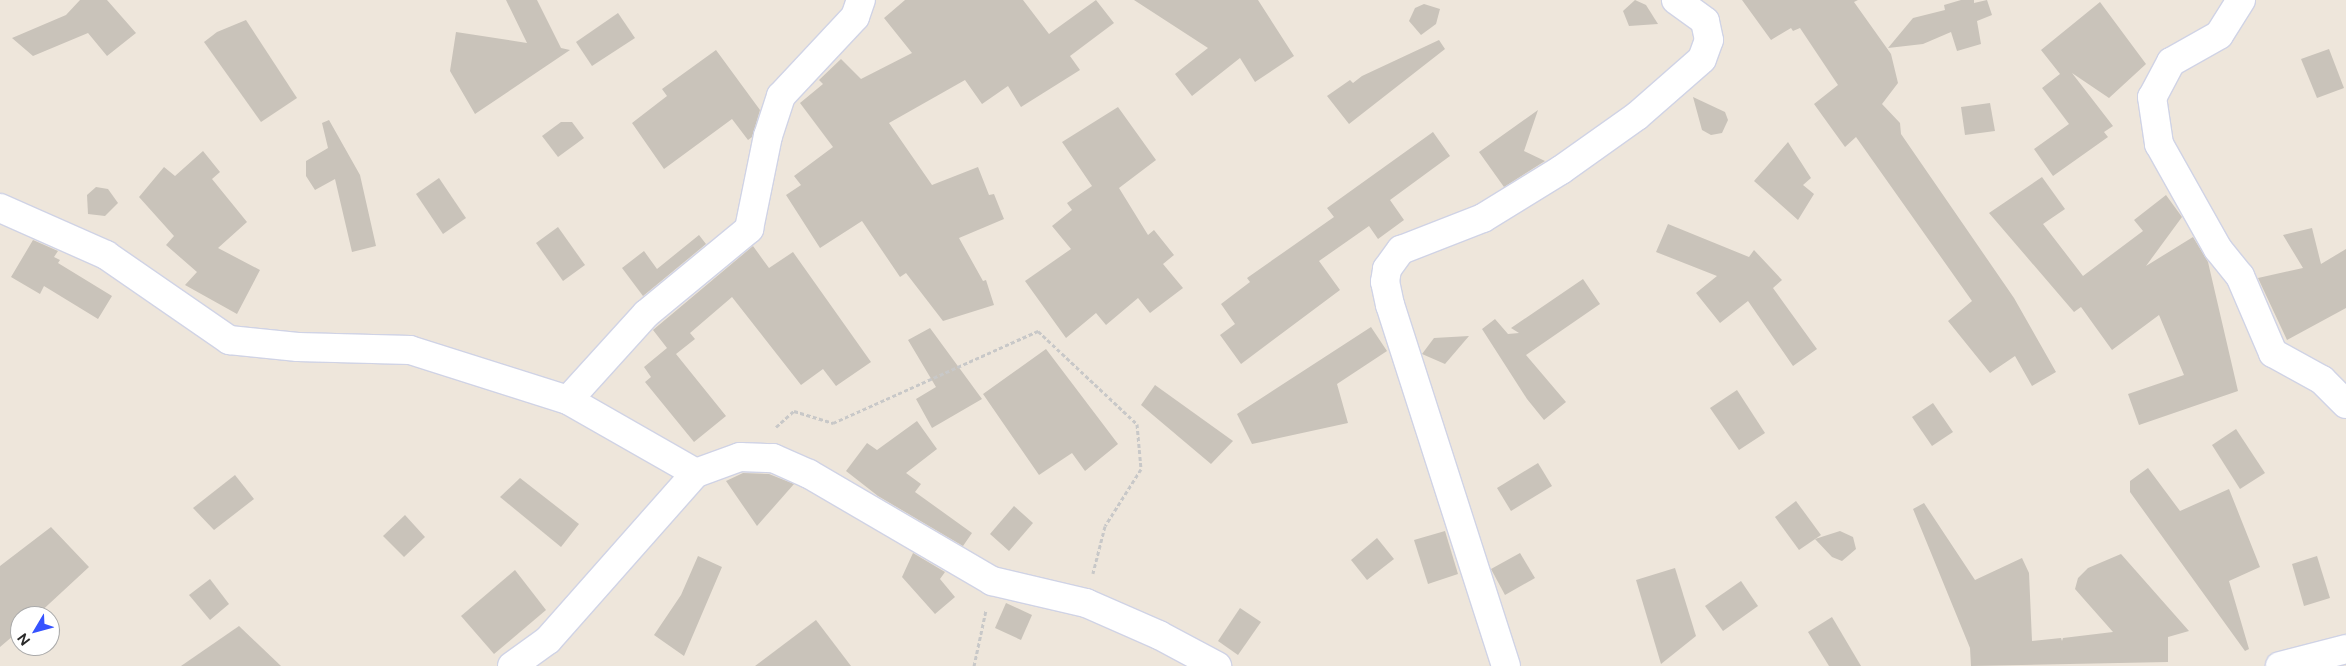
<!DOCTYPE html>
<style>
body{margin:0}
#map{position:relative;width:2346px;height:666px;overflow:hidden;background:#eee6db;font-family:"Public Sans",sans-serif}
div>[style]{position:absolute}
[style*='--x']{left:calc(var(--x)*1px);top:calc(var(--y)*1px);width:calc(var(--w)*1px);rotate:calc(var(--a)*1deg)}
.building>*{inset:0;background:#c9c3ba}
.path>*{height:3px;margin-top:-1.5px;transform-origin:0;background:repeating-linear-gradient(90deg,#c8c8c8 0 4px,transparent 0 6.5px)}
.roads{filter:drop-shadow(1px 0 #d0d3e5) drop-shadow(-1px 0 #d0d3e5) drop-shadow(0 1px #d0d3e5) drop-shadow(0 -1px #d0d3e5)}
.minor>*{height:28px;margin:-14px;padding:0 14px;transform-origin:14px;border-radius:14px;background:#fff}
span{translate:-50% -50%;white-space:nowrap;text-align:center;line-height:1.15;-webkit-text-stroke:4.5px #fff;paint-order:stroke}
.north{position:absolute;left:10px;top:606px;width:50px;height:50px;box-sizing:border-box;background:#fff;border:1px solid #aaa;border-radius:50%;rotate:233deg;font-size:14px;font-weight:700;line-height:20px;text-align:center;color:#2a2a2a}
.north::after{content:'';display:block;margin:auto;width:18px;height:22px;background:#3653ff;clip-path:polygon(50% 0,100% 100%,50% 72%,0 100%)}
</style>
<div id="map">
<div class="building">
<div style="clip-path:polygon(80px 0,107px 0,136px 33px,107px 56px,88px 33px,33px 56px,12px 38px,66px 15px)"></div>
<div style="clip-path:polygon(506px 0,537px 0,561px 48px,570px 50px,475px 114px,450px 71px,456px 32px,527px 43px)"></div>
<div style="clip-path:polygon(905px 0,1023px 0,1049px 34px,1096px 0,1114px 23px,1070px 56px,1080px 70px,1021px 107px,1008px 86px,982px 104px,965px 80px,889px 123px,932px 185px,978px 167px,989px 195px,994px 194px,1004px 219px,959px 238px,983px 281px,986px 280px,994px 305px,943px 321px,906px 273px,900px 277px,862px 221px,820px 248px,786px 195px,801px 185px,794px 176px,833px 147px,800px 103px,823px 84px,819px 80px,841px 59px,861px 79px,912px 53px,884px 18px)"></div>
<div style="clip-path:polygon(1134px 0,1258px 0,1294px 56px,1255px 82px,1240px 58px,1192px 96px,1175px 74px,1208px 48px)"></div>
<div style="clip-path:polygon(1635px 0,1646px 5px,1658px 24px,1629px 26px,1623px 11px)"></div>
<div style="clip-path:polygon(1742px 0,1858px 0,1854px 2px,1891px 54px,1898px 83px,1882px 104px,1900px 123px,1901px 134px,2014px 298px,2056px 372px,2032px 386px,2015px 356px,1990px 373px,1948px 321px,1972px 301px,1856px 137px,1845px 147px,1814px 104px,1838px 85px,1800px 28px,1793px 31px,1791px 28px,1771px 40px)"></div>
<div style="clip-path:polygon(1961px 0,1974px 0,1974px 3px,1987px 0,1992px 15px,1977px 21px,1981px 44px,1957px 51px,1951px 32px,1923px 44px,1888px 48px,1913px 18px,1945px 10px,1944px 5px)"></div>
<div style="clip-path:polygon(2100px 2px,2146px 64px,2109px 98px,2072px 73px,2113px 126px,2104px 132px,2108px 137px,2053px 176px,2034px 149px,2069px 124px,2042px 88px,2060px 74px,2041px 50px)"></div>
<div style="clip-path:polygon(1424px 4px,1440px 9px,1436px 24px,1421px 35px,1409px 21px,1415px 8px)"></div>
<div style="clip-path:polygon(618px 13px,635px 38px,592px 66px,576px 42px)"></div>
<div style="clip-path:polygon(246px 20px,297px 98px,261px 122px,204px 42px,217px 32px)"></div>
<div style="clip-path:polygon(1439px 40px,1445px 49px,1349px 124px,1327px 96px,1350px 80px,1353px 83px,1362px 76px)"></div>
<div style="clip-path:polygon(2329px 49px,2344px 88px,2317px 98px,2301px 59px)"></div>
<div style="clip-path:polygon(716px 50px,760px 110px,752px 137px,748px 140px,732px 119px,664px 169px,632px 123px,667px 96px,662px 89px)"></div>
<div style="clip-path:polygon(1693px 97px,1725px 112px,1728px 120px,1722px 133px,1711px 135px,1702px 130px)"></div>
<div style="clip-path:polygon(1990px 103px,1995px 131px,1965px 135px,1961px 107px)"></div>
<div style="clip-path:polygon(1118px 107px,1156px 160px,1119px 188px,1148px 235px,1154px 230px,1174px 255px,1163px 264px,1183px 288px,1150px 313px,1138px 298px,1106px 325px,1096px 313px,1066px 338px,1025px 281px,1071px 249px,1052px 226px,1072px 210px,1067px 203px,1092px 186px,1062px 142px)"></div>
<div style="clip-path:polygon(1538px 110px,1524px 151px,1545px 161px,1504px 187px,1479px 152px)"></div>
<div style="clip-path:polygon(329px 120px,360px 175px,376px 246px,352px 252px,335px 179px,315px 190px,306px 176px,306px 161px,328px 148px,322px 123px)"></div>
<div style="clip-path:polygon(561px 122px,572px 122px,584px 138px,558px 157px,542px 136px)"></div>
<div style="clip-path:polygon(1433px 132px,1450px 156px,1390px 200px,1404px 220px,1378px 239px,1369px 226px,1319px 261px,1340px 290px,1241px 364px,1220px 335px,1235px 324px,1221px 304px,1250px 282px,1247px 278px,1334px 217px,1327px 208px)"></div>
<div style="clip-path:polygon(1788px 142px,1811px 178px,1803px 185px,1814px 194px,1798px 220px,1754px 181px)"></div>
<div style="clip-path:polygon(203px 151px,220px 172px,212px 179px,247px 222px,218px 248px,260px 270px,237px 314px,185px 285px,197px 272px,166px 245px,174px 236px,139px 197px,164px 167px,175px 176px)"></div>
<div style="clip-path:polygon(2042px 177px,2065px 209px,2043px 224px,2083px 276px,2143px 231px,2134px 220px,2166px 195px,2182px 217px,2146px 266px,2193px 237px,2208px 262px,2238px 391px,2139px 425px,2128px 394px,2184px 375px,2159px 315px,2112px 350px,2081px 307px,2074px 312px,1989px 213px)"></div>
<div style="clip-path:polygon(439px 178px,466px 218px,443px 234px,416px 194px)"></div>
<div style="clip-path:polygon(96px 187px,108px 189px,118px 203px,105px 216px,88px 214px,87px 195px)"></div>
<div style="clip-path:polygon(1668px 224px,1749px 257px,1754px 250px,1782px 280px,1773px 288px,1817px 349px,1793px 366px,1748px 301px,1720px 323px,1696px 293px,1717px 276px,1656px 252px)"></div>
<div style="clip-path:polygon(558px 227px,585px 265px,563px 281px,536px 243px)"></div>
<div style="clip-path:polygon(2312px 228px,2321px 264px,2346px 249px,2346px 308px,2287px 340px,2258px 278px,2303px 268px,2283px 235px)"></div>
<div style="clip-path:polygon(699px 235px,706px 244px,643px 296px,622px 268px,644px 251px,657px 269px)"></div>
<div style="clip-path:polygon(33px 240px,58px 251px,54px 257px,60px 260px,58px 263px,112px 296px,98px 319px,44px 286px,40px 294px,11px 277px)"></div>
<div style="clip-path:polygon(753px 246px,769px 268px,793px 252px,871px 362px,836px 386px,823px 369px,801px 385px,732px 297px,690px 333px,695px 339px,676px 354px,726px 416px,694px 442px,645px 382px,651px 377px,644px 367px,667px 348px,653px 330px)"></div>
<div style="clip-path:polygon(1583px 279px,1600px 304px,1526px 355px,1566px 402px,1544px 420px,1527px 399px,1482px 329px,1495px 319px,1508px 334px,1519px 333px,1511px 328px)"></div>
<div style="clip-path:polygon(1371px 327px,1387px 351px,1337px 384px,1348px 423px,1252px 444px,1237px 414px)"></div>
<div style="clip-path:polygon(930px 328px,982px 399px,932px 428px,916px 399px,936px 387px,908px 340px)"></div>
<div style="clip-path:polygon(1469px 336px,1445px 364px,1422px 354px,1434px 338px)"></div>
<div style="clip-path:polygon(1046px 349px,1118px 444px,1085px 471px,1072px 453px,1039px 475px,983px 394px)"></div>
<div style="clip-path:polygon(1155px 385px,1233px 441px,1211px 464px,1141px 405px)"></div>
<div style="clip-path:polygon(1737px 390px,1765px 433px,1739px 450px,1710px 408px)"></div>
<div style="clip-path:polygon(1933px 403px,1953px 432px,1932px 446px,1912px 417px)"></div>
<div style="clip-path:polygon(917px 421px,937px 449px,906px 473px,921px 484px,915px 492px,972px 533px,963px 546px,878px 496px,846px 471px,867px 443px,877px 450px)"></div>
<div style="clip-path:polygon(2236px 429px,2265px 473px,2240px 489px,2212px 445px)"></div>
<div style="clip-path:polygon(1538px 463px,1552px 486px,1511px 511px,1497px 488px)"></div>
<div style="clip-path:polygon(2148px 468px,2180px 511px,2229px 489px,2260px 567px,2229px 581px,2249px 649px,2245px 651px,2130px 492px,2130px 481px)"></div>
<div style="clip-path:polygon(743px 473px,769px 474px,794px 484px,757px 526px,726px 481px)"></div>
<div style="clip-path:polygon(235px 475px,254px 499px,214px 530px,193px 508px)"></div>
<div style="clip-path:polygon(520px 478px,579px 524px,561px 547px,500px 497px)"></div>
<div style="clip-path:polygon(1796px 501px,1821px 535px,1799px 550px,1775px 517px)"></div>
<div style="clip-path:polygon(1924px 503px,1975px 580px,2022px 558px,2029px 573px,2032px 641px,2061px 638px,2062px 641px,2063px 638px,2113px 632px,2075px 589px,2078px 578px,2088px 568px,2121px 554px,2189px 631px,2168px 637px,2168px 662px,1971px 666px,1970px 648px,1913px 509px)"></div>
<div style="clip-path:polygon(1014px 506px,1033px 523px,1009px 551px,990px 534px)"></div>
<div style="clip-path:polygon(405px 515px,425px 537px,404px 557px,383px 536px)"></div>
<div style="clip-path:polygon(51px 527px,89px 567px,36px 616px,20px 616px,20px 630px,0 647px,0 566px)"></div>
<div style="clip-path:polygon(1445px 531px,1458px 574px,1428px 584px,1414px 540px)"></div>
<div style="clip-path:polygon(1840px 531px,1853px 537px,1856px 549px,1842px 561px,1832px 557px,1815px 539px)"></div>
<div style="clip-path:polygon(1377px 538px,1394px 559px,1367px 580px,1351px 560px)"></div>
<div style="clip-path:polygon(913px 553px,945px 572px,940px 579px,955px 597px,935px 614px,902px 577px)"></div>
<div style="clip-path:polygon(1520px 553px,1535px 578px,1505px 595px,1491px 569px)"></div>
<div style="clip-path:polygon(698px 556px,722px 567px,684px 656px,654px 635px,681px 595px)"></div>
<div style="clip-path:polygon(2317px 556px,2330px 598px,2304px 606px,2292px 564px)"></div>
<div style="clip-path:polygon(1675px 568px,1696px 636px,1661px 664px,1636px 580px)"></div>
<div style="clip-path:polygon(515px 570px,546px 610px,494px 654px,461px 616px)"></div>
<div style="clip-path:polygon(210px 579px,229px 604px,210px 620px,189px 595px)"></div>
<div style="clip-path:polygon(1741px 581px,1758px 606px,1723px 631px,1705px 606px)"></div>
<div style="clip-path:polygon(1006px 603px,1032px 615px,1021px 640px,995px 628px)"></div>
<div style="clip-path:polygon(1240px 608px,1261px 622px,1238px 655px,1218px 641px)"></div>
<div style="clip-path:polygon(1832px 617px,1861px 666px,1829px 666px,1808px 632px)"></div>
<div style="clip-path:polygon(816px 620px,851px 666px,755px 666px)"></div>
<div style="clip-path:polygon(239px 626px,281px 666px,181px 666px)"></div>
</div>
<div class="path">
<div style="--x:776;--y:427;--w:24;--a:-42"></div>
<div style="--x:794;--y:411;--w:41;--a:17.1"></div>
<div style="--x:833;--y:423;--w:225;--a:-24.2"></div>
<div style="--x:1038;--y:331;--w:136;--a:43.2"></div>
<div style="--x:1137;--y:424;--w:45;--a:84.9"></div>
<div style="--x:1141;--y:469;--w:67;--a:122.3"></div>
<div style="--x:1105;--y:526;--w:49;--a:104.3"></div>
<div style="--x:974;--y:666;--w:57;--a:-77.9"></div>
</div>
<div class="roads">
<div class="minor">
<div style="--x:2241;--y:0;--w:41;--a:122.2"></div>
<div style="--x:2219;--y:35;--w:55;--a:150.6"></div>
<div style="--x:2171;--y:62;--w:40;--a:118"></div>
<div style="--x:2152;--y:97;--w:48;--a:81.5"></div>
<div style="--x:2159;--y:144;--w:120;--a:60.7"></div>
<div style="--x:2218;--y:249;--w:35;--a:51"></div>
<div style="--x:2240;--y:276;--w:84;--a:66.8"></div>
<div style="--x:2273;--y:353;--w:56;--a:28.9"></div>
<div style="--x:2322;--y:380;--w:34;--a:45"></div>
<div style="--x:0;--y:208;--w:116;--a:23.9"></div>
<div style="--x:106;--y:255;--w:150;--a:34.6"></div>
<div style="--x:229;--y:340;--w:69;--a:5.8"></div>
<div style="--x:298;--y:347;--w:112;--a:1.5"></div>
<div style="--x:410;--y:350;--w:166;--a:17.6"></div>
<div style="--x:568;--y:400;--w:147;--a:29.7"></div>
<div style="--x:696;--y:473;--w:47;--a:-20"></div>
<div style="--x:740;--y:457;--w:33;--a:2"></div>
<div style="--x:773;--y:458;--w:39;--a:24"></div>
<div style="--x:809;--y:474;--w:212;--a:30.3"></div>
<div style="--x:992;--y:581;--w:97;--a:13.2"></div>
<div style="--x:1086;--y:603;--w:80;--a:23.7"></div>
<div style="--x:1159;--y:635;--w:66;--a:28.1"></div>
<div style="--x:568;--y:400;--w:116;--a:-47.8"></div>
<div style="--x:646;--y:314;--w:134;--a:-39.5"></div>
<div style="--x:749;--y:229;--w:95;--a:-78.5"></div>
<div style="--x:768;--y:136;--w:42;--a:-72"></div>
<div style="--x:781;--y:96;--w:108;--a:-46.9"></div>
<div style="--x:855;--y:17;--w:18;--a:-71"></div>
<div style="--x:512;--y:666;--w:44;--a:-35.8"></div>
<div style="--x:548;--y:640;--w:223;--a:-48.5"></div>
<div style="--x:1506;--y:666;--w:379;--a:-107.8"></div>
<div style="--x:1390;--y:305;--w:24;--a:-102"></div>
<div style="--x:1385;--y:282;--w:13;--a:-81"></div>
<div style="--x:1387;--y:269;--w:24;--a:-54"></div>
<div style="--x:1401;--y:250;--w:88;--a:-21.3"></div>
<div style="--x:1483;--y:218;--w:92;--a:-31.6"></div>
<div style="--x:1561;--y:170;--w:93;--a:-35.4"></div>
<div style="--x:1637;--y:116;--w:86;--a:-41.2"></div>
<div style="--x:1702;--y:59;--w:20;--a:-70"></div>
<div style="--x:1709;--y:40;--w:19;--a:-102"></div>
<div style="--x:1705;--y:21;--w:36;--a:-144"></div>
<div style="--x:2280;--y:666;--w:68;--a:-14.4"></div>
</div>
</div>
<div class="north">N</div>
</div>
